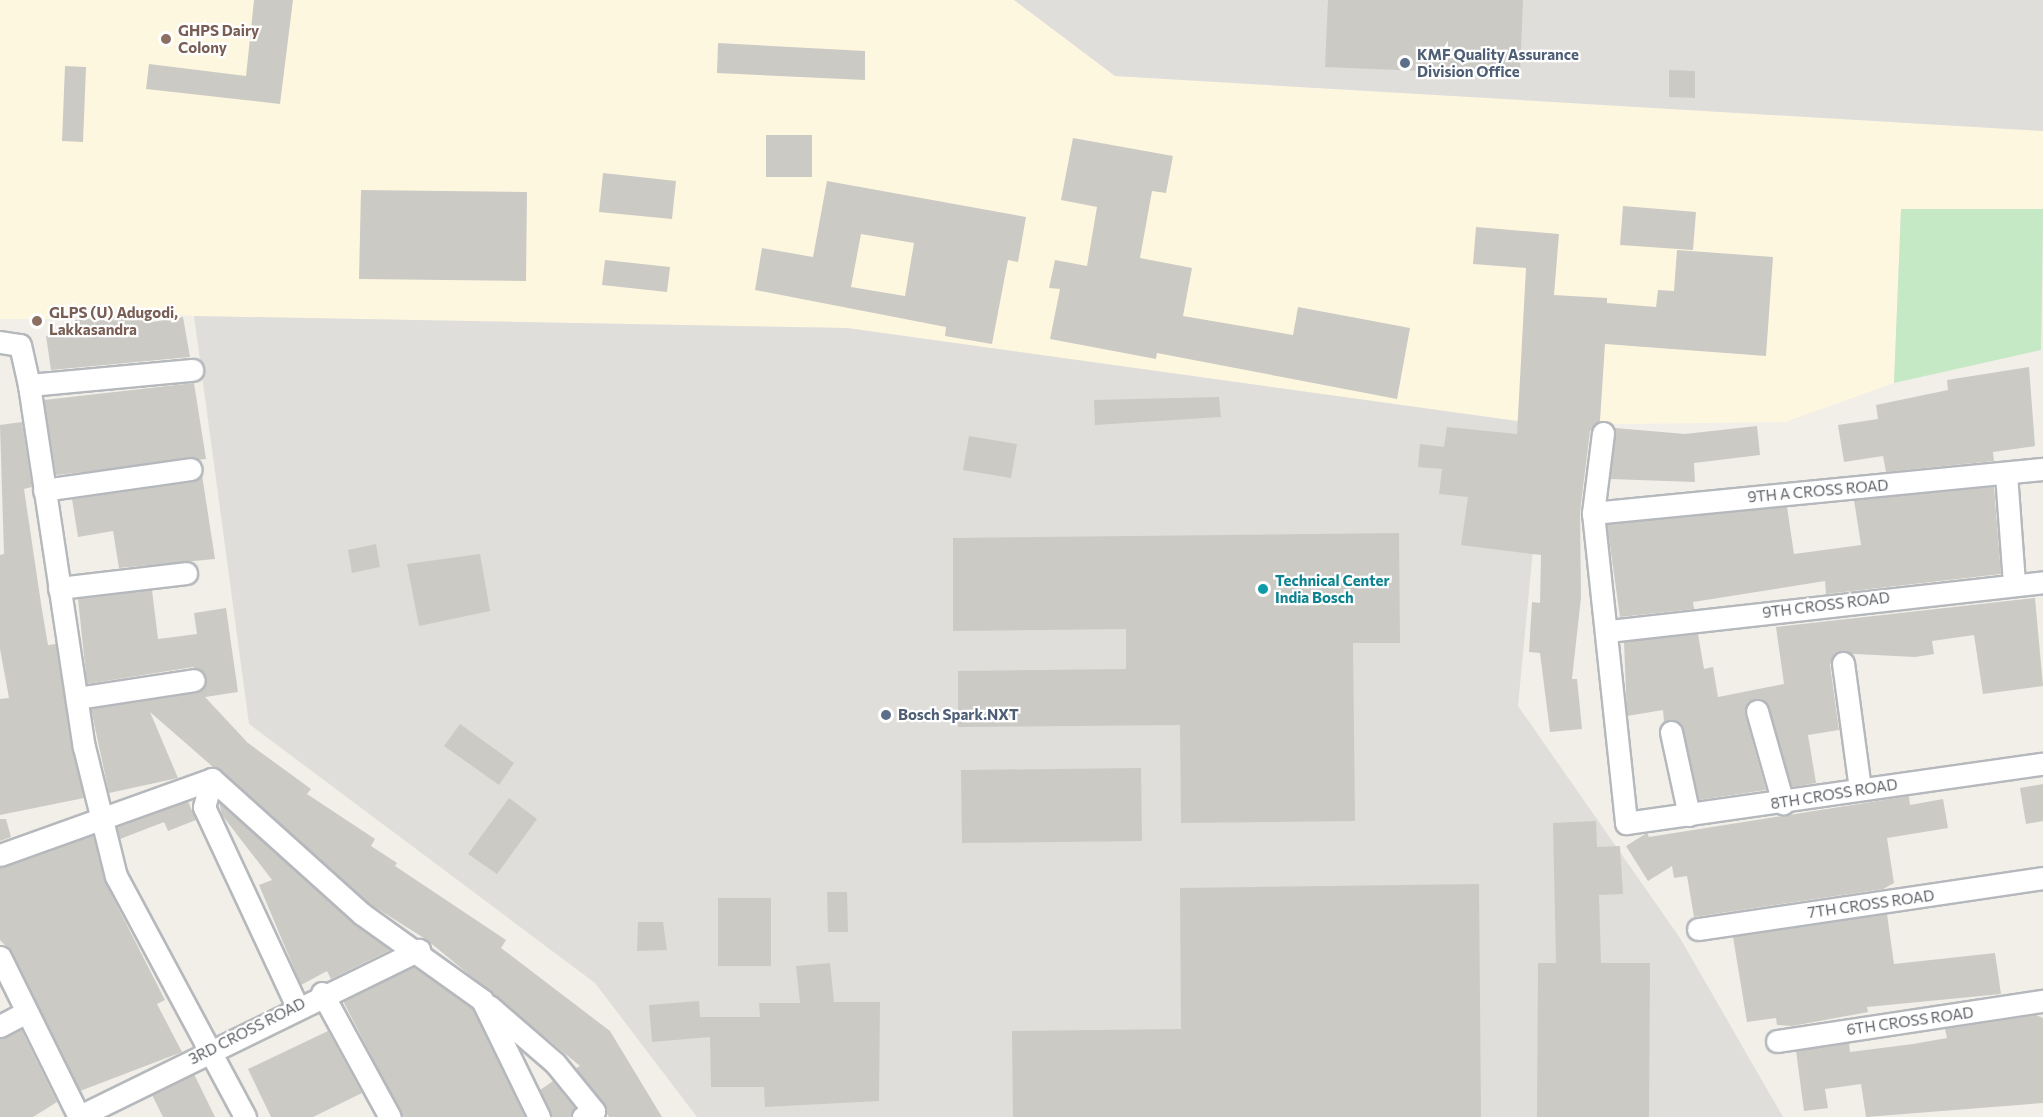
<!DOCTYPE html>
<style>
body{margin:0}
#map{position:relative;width:2043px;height:1117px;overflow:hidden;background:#f1efe8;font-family:Commissioner,sans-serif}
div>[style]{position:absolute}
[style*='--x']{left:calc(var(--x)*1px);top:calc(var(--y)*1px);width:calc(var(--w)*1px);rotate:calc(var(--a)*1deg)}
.commercial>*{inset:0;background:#fef7e0}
.industrial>*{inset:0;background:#e0deda}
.green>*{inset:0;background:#c5e8c5}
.building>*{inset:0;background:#cccac5}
.roads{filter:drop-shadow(2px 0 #b5b8bc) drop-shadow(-2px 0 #b5b8bc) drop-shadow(0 2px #b5b8bc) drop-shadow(0 -2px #b5b8bc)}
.minor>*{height:21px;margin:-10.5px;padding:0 10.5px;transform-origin:10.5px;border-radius:10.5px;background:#fff}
.dots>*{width:16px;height:16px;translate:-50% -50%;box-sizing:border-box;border:3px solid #fff;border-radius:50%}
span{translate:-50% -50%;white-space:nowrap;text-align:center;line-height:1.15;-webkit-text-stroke:4.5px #fff;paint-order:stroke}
.education-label{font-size:15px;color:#785e54;font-weight:700}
.left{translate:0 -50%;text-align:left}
.service-label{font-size:15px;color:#4e5e75;font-weight:700}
.street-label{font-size:15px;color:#5f6368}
.culture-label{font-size:15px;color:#0d838f;font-weight:700}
</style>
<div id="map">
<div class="commercial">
<div style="clip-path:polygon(0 0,1014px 0,1115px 76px,2043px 131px,2043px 209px,1901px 209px,1894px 383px,1785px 422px,1545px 425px,847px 328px,194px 316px,74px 306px,52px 319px,0 319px)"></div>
</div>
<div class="industrial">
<div style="clip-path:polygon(1014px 0,2043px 0,2043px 131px,1115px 76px)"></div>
<div style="clip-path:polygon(194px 316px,847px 328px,1545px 425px,1518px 706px,1680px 938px,1783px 1117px,697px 1117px,595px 983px,249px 724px)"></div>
</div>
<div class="green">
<div style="clip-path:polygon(1901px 209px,2043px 209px,2041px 350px,1894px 383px)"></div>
</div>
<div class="building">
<div style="clip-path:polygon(254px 0,293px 0,280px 104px,146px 89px,149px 64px,246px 76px)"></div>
<div style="clip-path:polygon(1328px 0,1523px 0,1520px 75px,1325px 67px)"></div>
<div style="clip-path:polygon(718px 43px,865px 51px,865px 80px,717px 73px)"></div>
<div style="clip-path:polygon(65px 66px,86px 67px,83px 142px,62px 141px)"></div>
<div style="clip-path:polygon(1669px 70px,1695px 71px,1695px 98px,1669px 97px)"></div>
<div style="clip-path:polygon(766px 135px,812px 135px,812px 177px,766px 177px)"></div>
<div style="clip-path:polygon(1073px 138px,1173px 156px,1166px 193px,1152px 191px,1140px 258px,1192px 268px,1183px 316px,1293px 335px,1298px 307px,1410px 328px,1397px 399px,1157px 353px,1156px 359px,1050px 339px,1060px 289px,1049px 288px,1055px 260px,1087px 266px,1097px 207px,1061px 200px)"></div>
<div style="clip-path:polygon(603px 173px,676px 181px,672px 219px,599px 212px)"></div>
<div style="clip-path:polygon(evenodd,827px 181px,1026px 217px,1018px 262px,1008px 260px,992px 344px,945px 336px,946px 327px,755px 290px,762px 248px,813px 257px,827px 181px,861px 234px,914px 243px,905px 296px,851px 287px,861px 234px)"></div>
<div style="clip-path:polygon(361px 190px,527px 192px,526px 281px,359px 279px)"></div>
<div style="clip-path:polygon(1623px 206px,1696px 212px,1693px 250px,1620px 245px)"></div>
<div style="clip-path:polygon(1476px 227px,1559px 234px,1554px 295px,1607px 298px,1607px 303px,1656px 307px,1658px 290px,1674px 291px,1677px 250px,1773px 257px,1766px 356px,1605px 344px,1600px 421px,1590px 431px,1580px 512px,1581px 597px,1572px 679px,1577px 679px,1582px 729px,1550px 732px,1540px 653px,1529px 652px,1532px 602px,1540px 603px,1541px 555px,1461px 545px,1468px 497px,1439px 494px,1442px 469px,1418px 467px,1420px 444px,1444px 447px,1447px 427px,1517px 434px,1526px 268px,1473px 264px)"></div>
<div style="clip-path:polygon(605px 260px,670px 267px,667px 292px,602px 285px)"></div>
<div style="clip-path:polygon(151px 313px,153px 322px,183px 317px,190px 357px,51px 370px,46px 336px,76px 330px,75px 320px)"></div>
<div style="clip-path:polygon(2029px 367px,2035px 446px,1993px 452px,1994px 461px,1886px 472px,1883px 456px,1844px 462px,1838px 425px,1878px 419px,1876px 405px,1948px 390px,1947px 380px)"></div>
<div style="clip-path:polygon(194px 383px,206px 459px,56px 475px,44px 400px)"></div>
<div style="clip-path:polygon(1219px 397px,1221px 417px,1095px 425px,1094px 400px)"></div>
<div style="clip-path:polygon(22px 422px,32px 487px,24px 489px,42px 610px,48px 645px,56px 644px,84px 798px,0 815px,0 699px,9px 698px,0 649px,0 555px,4px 554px,0 425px)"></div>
<div style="clip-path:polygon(1757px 426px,1760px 455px,1694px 463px,1695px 482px,1610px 479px,1615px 428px,1685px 434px)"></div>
<div style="clip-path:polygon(969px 436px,1017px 444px,1011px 478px,963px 470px)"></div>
<div style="clip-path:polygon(202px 475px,215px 559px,119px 568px,113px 531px,78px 537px,72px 499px,193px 482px)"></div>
<div style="clip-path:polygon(1994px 487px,2001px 574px,1826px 594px,1825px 581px,1693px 602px,1694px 609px,1620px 617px,1607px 524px,1787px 507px,1794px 554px,1861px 545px,1854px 500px)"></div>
<div style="clip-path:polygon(1399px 533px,1400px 643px,1353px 643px,1355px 821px,1181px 823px,1180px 725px,958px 727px,958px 671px,1126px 669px,1126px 629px,953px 631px,953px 538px)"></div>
<div style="clip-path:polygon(376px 544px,380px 567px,352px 573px,348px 550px)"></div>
<div style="clip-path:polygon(480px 554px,490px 611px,419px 626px,407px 564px)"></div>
<div style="clip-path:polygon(152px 590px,158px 639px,197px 634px,194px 613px,226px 608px,238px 692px,205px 697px,248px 743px,311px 789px,307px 794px,375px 839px,371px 846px,397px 863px,395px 866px,506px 940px,501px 948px,610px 1031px,662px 1117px,609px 1117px,576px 1068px,580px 1066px,427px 940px,370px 904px,150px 712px,178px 778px,109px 793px,91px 709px,196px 693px,206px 684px,204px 673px,193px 667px,87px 684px,78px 599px)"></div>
<div style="clip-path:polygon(2035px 598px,2043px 686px,1983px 694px,1974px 635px,1932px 641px,1934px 654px,1915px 657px,1835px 653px,1830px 665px,1839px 730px,1808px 735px,1816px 783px,1792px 787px,1769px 708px,1761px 699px,1748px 702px,1745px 714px,1766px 790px,1699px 800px,1681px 724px,1664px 722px,1663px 710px,1627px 716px,1624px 642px,1698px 634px,1704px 669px,1713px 667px,1718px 697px,1784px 684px,1776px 627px)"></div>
<div style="clip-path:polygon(460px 724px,514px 763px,499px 785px,444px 746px)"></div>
<div style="clip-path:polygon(1141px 768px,1142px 841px,962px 843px,961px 770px)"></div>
<div style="clip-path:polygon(2043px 784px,2043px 821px,2026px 824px,2020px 788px)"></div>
<div style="clip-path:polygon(1909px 796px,1910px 805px,1943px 799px,1948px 828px,1887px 838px,1894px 883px,1883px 889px,1694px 917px,1687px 876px,1674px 878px,1672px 866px,1648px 881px,1626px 846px,1647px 833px,1649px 837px)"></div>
<div style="clip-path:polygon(509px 798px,537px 819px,497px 874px,468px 854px)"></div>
<div style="clip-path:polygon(188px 801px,196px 820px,168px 831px,164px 822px,120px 839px,117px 827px)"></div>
<div style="clip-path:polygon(219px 802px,354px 924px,390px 950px,331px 979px,327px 971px,301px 985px,259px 885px,272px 880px,222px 815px)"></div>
<div style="clip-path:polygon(0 819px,6px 819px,11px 837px,0 841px)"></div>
<div style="clip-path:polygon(1596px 821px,1597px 847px,1620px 846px,1623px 894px,1599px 895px,1601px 963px,1650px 963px,1649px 1117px,1537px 1117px,1538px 963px,1556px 963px,1553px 823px)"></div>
<div style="clip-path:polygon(93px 835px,105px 882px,165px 1000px,157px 1004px,182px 1052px,80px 1091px,11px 951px,0 940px,0 867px)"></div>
<div style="clip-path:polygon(1479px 884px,1481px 1117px,1013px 1117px,1012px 1031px,1181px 1029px,1180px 888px)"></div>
<div style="clip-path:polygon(827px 892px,847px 892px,848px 932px,828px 932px)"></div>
<div style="clip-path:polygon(718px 898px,771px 898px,771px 966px,718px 966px)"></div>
<div style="clip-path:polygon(1887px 914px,1894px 964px,1995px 953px,2001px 994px,1867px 1007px,1868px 1012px,1792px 1026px,1777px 1025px,1776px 1018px,1747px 1022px,1733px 937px)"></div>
<div style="clip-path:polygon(638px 922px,663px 922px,667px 950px,637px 951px)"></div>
<div style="clip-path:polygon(830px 963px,834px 1002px,880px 1002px,879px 1101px,765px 1107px,764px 1087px,711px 1087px,710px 1037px,652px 1042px,649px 1005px,699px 1001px,700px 1017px,760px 1017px,759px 1003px,800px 1003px,796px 966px)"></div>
<div style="clip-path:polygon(414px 967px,472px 1008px,525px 1117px,403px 1117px,343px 1001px)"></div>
<div style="clip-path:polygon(2036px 1015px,2043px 1018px,2043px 1103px,1866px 1117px,1861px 1084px,1825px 1089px,1828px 1108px,1804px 1111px,1796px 1051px,1849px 1043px,1850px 1052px,1913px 1044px,1947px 1038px,1945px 1029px)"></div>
<div style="clip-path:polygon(21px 1029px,57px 1102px,33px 1117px,0 1117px,0 1039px)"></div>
<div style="clip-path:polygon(328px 1031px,362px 1093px,313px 1117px,271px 1117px,248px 1069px)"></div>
<div style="clip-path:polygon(194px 1074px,215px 1117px,163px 1117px,152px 1095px)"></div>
<div style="clip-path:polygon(553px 1081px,575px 1108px,570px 1117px,552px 1117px,540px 1090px)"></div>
</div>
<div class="roads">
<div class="minor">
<div style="--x:0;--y:342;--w:20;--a:9"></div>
<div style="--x:20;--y:345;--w:41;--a:77.3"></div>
<div style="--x:29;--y:385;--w:366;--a:81.4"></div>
<div style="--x:84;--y:747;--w:133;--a:76.1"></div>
<div style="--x:116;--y:876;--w:273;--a:61.8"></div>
<div style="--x:29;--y:385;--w:164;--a:-5.3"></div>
<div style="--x:1603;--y:433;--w:81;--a:97.1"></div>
<div style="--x:1593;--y:513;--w:312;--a:83.9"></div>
<div style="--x:1626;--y:823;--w:421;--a:-8.1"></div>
<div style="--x:2006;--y:474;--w:108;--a:85.8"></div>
<div style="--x:44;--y:490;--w:148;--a:-8.1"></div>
<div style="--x:1593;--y:513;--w:452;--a:-5.6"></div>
<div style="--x:59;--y:588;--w:128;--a:-6.7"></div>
<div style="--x:1609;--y:631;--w:437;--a:-6.4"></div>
<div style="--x:1843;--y:663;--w:126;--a:82.3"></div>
<div style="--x:77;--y:698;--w:118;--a:-8.7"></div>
<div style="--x:1757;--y:711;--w:96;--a:74.2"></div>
<div style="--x:1671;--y:732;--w:85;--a:77.8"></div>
<div style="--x:212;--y:779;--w:202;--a:42"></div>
<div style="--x:362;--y:914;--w:148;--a:35.6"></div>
<div style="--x:482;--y:1000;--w:130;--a:64"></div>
<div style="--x:212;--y:779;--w:29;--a:106"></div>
<div style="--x:204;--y:807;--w:220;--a:65"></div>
<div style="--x:0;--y:855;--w:225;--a:-19.7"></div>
<div style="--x:1698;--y:929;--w:349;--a:-8.4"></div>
<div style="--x:0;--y:957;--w:178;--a:63.7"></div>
<div style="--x:322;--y:993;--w:141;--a:61.3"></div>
<div style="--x:489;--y:1006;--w:87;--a:40.8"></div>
<div style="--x:555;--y:1063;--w:62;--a:50.9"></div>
<div style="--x:594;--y:1111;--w:13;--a:151"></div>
<div style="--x:0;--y:1026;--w:30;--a:-28"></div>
<div style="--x:1777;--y:1041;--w:269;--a:-8.6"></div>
<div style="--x:78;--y:1117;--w:380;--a:-26.1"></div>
</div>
</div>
<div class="dots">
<div style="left:166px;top:39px;background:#8d6e63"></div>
<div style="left:1405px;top:63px;background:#5c6f8a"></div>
<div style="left:37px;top:321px;background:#8d6e63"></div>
<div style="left:1263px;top:589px;background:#0f9aa8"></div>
<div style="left:886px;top:715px;background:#5c6f8a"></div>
</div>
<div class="education-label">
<span class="left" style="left:178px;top:39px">GHPS Dairy<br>Colony</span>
<span class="left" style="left:49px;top:321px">GLPS (U) Adugodi,<br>Lakkasandra</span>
</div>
<div class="service-label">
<span class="left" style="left:1417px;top:63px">KMF Quality Assurance<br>Division Office</span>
<span class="left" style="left:898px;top:715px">Bosch Spark.NXT</span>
</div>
<div class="street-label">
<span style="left:1818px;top:491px;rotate:-5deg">9TH A CROSS ROAD</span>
<span style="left:1826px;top:605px;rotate:-7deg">9TH CROSS ROAD</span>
<span style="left:1834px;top:794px;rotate:-9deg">8TH CROSS ROAD</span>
<span style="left:1871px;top:904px;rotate:-8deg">7TH CROSS ROAD</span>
<span style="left:1910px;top:1021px;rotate:-8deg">6TH CROSS ROAD</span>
<span style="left:247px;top:1031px;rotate:-27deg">3RD CROSS ROAD</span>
</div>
<div class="culture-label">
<span class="left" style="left:1275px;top:589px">Technical Center<br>India Bosch</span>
</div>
</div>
